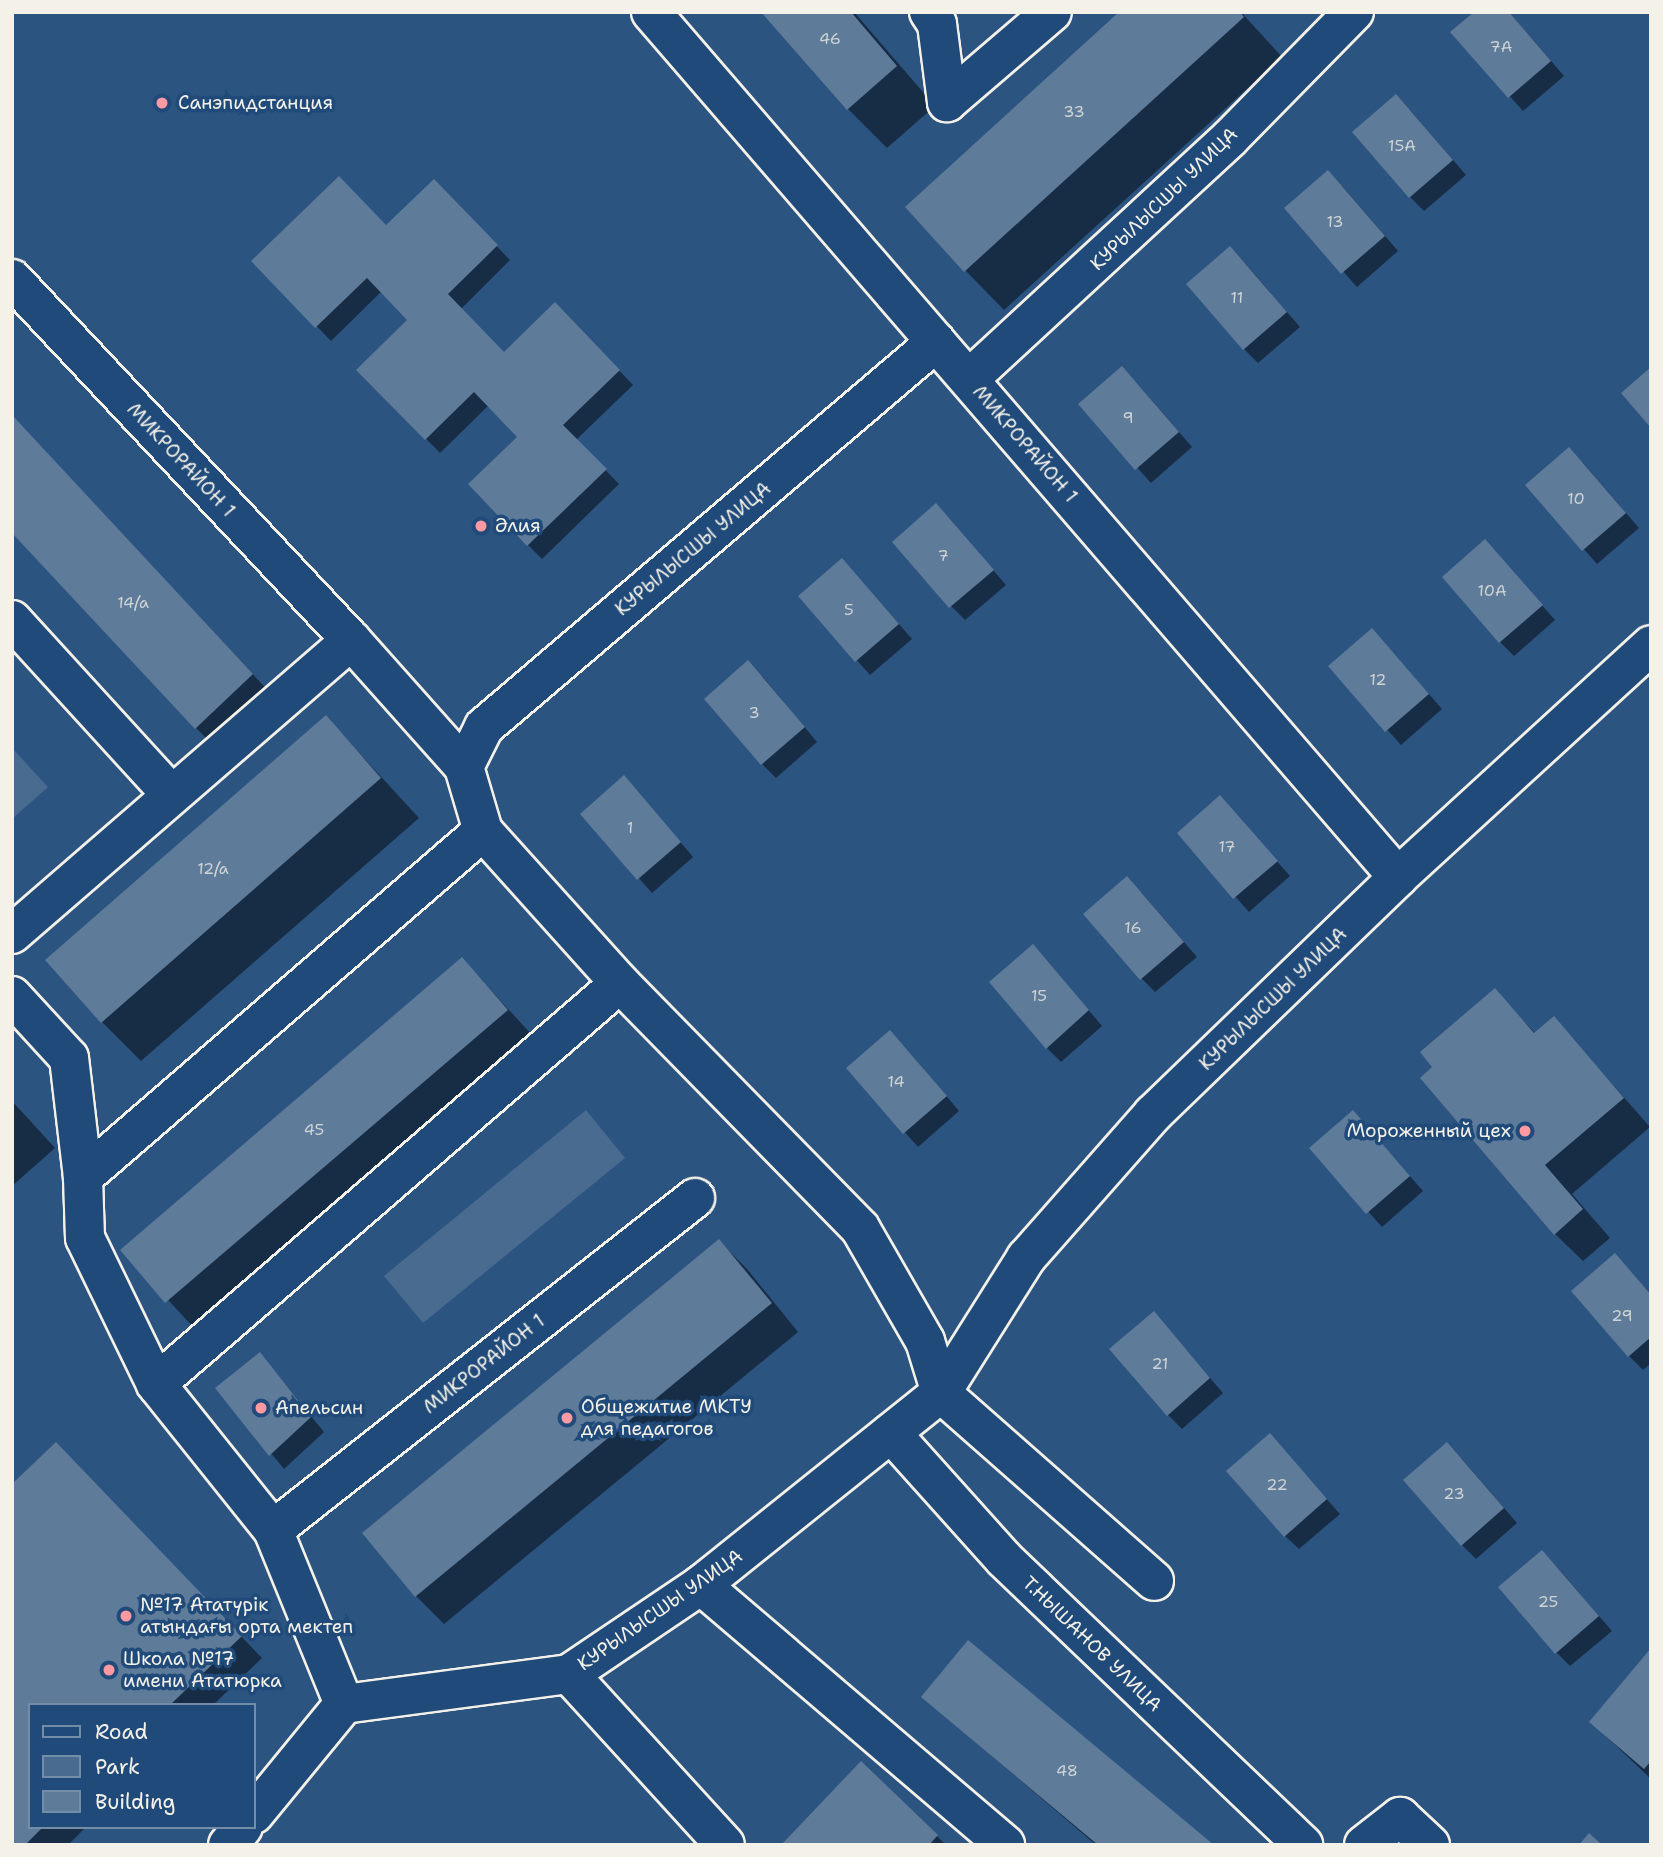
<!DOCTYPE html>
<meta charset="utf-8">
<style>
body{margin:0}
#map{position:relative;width:1663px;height:1857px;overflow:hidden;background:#2c5481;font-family:"Shantell Sans",sans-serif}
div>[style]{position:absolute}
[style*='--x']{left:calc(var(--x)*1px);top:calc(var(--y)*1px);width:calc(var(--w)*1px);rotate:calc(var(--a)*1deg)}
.green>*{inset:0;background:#496b90}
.shadow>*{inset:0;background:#0007}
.building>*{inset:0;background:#5e7b9a}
.roads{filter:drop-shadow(2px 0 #f4f1e8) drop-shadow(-2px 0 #f4f1e8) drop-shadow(0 2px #f4f1e8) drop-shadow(0 -2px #f4f1e8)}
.minor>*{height:38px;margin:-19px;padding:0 19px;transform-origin:19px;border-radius:19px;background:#1f4a7a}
.dots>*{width:19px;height:19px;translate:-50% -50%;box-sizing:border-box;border:4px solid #1f4a7a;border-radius:50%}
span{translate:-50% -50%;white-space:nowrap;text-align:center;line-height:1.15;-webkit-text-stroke:7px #1f4a7a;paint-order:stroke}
.number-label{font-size:16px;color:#ced4d4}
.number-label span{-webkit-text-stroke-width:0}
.poi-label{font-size:19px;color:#f4f1e8}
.left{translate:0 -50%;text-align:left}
.right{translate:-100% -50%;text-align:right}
.street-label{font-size:19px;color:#f4f1e8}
.frame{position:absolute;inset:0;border:14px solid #f4f1e8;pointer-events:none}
.legend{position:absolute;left:28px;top:1703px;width:228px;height:126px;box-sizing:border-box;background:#1f4a7a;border:2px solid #748da6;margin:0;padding:9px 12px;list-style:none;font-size:21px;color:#f4f1e8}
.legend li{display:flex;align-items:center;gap:14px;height:35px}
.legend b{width:35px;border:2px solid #748da6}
</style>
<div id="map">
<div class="green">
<div style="clip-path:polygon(12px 748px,48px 787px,12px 819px)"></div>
<div style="clip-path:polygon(586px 1110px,625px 1158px,423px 1323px,384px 1276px)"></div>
</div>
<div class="shadow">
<div style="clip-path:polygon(764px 12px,854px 12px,935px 106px,887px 148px,848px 109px)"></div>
<div style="clip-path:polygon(1122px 12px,1241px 12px,1282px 57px,1004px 310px,965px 270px)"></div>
<div style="clip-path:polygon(1509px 12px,1564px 76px,1523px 111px,1453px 33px)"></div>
<div style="clip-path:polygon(1410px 110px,1466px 175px,1424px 211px,1410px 197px)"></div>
<div style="clip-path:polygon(434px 181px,510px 260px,461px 309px,504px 354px,569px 318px,633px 385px,576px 440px,619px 484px,542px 559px,528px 545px,519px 437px,489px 405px,440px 453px,359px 370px,410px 320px,382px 291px,331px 341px,254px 261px,386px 227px)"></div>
<div style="clip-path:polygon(1342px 186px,1398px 251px,1357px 287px,1287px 208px)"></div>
<div style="clip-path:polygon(1244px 262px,1300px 327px,1258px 363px,1244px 349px)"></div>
<div style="clip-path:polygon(1136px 382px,1192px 447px,1151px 483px,1080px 404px)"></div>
<div style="clip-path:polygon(12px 417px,291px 715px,235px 767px,196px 728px)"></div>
<div style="clip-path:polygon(1583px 463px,1639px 528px,1597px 564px,1527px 485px)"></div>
<div style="clip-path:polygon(950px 520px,1006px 585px,965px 620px,951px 606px)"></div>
<div style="clip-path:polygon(1485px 541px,1555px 620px,1514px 656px,1500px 642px)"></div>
<div style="clip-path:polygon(856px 575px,912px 639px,870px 675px,800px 596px)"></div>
<div style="clip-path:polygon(1385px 644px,1442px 709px,1401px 745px,1330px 666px)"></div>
<div style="clip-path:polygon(762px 676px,817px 742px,776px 778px,762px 764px)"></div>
<div style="clip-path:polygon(326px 717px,419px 818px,141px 1061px,102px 1022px)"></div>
<div style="clip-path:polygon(638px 792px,693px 857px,652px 893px,582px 814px)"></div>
<div style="clip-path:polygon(1220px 797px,1290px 876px,1249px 912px,1179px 833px)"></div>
<div style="clip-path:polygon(1141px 892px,1197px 957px,1155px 992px,1141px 978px)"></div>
<div style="clip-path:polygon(462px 959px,546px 1050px,206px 1341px,122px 1250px)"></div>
<div style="clip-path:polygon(1047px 961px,1102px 1026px,1061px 1062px,1047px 1048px)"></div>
<div style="clip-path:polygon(1495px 991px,1536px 1034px,1554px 1018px,1650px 1127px,1572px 1194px,1610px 1238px,1583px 1261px,1555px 1234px,1434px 1067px)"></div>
<div style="clip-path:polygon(904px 1046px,959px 1111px,918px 1147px,848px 1068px)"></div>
<div style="clip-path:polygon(12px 1101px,55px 1148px,12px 1186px)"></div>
<div style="clip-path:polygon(1353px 1112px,1423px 1191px,1382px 1227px,1311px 1148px)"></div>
<div style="clip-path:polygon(719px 1241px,747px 1269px,798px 1332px,444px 1624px,416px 1596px,364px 1533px)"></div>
<div style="clip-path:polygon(1651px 1295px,1651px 1363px,1643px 1370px,1629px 1356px)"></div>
<div style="clip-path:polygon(1167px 1328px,1223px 1393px,1182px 1429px,1168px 1415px)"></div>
<div style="clip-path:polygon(260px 1354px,324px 1432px,284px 1469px,218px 1388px)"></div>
<div style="clip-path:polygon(1270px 1435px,1340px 1514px,1299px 1549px,1285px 1536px)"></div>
<div style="clip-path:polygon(1461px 1458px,1517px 1523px,1476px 1559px,1462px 1545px)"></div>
<div style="clip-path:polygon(77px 1466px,262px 1658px,213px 1705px,30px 1705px,30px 1827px,86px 1827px,68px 1845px,12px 1845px,12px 1487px)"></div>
<div style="clip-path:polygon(1556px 1566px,1612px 1631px,1570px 1666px,1556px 1652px)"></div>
<div style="clip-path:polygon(1651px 1651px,1651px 1779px,1591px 1722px)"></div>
<div style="clip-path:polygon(923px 1697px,1211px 1845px,1096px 1845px)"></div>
<div style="clip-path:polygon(862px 1763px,946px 1845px,787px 1845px)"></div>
</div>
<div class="building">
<div style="clip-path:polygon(761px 12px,851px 12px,897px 66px,847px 110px)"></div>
<div style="clip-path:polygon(1119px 12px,1240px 12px,1244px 17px,964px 272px,905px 207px)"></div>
<div style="clip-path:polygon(1474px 12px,1509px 12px,1551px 61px,1508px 98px,1450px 32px)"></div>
<div style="clip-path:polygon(1396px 94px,1453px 160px,1409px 198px,1352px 132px)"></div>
<div style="clip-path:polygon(1328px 170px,1385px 236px,1341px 274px,1284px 208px)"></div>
<div style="clip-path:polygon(339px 176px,386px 225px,434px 179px,498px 245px,448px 294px,504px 352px,555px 302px,620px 370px,563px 425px,607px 469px,527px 546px,468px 484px,517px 437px,474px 392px,425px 440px,356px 370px,407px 320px,367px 278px,315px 328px,251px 261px)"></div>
<div style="clip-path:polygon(1230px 246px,1287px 312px,1243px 350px,1186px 284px)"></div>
<div style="clip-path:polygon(1122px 366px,1179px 432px,1135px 470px,1078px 404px)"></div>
<div style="clip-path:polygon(1651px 367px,1651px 428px,1621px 393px)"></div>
<div style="clip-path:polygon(12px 415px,253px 674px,195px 729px,12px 533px)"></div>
<div style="clip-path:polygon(1569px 447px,1626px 513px,1582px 551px,1525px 485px)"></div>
<div style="clip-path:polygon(936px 503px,994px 570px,949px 608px,892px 542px)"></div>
<div style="clip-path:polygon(1485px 539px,1543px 605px,1499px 643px,1442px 577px)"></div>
<div style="clip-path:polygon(842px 558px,899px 624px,855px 662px,798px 596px)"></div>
<div style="clip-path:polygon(1372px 628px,1429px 694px,1385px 732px,1328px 666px)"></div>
<div style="clip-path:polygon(748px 660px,805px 727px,761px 765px,704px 699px)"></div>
<div style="clip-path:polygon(326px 715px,381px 778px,101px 1023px,45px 960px)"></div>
<div style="clip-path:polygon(624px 775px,681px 842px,637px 880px,580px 814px)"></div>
<div style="clip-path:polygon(1220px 795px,1278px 861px,1233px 899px,1177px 833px)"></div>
<div style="clip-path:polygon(1127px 876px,1184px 942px,1140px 980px,1083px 914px)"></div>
<div style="clip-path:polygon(1033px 944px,1089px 1010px,1046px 1049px,989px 982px)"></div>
<div style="clip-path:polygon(462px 957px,508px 1010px,165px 1303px,120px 1250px)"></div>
<div style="clip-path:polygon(1495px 988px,1534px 1033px,1554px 1016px,1624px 1098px,1545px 1165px,1583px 1209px,1554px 1235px,1420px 1078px,1432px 1067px,1420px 1052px)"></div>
<div style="clip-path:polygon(890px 1030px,947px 1096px,903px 1134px,846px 1068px)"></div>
<div style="clip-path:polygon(1353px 1110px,1410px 1176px,1366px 1214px,1309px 1148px)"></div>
<div style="clip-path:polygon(719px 1239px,772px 1303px,415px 1597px,362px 1533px)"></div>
<div style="clip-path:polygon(1615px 1253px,1651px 1295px,1651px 1337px,1628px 1357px,1571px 1291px)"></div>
<div style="clip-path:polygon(1154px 1311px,1210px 1378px,1167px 1416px,1109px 1349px)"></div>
<div style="clip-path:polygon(260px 1352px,311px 1417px,269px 1456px,215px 1388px)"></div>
<div style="clip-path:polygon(1270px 1433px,1327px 1499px,1284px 1537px,1226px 1471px)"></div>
<div style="clip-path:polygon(56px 1442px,242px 1636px,170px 1705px,30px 1705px,30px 1827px,43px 1827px,25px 1845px,12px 1845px,12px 1484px)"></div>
<div style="clip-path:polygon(1447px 1442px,1504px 1508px,1461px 1546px,1403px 1480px)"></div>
<div style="clip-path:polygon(1542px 1550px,1599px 1616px,1555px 1654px,1498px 1587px)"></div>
<div style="clip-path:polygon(968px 1640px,1214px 1845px,1098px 1845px,921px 1697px)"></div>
<div style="clip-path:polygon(1651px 1648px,1651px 1761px,1644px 1769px,1589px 1722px)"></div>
<div style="clip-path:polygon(861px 1761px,938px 1835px,929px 1845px,785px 1845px,783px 1843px)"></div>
<div style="clip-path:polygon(1589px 1833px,1602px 1845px,1579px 1845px)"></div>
</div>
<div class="roads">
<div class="minor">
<div style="--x:651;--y:12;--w:1143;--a:49.19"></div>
<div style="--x:929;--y:12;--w:14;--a:56"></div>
<div style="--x:937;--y:24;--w:79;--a:82.7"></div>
<div style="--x:947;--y:102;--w:138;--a:-40.6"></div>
<div style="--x:12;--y:279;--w:495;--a:46.8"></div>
<div style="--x:351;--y:640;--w:170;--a:48.3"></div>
<div style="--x:464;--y:767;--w:67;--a:73.5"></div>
<div style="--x:483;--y:831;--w:205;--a:48"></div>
<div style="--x:620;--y:983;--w:343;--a:45.6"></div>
<div style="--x:860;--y:1228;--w:130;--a:60.1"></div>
<div style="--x:925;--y:1341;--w:54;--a:72.9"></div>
<div style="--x:941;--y:1393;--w:284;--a:41.4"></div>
<div style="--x:969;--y:379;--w:355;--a:-42.7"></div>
<div style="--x:1230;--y:138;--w:177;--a:-45.5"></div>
<div style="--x:12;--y:620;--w:236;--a:47.6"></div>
<div style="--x:464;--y:767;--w:45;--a:-63.4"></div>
<div style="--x:484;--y:727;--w:594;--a:-40.42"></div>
<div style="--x:12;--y:934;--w:449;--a:-40.9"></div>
<div style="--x:12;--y:996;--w:84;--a:47.4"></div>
<div style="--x:69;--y:1058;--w:120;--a:83.3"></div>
<div style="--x:156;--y:1384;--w:613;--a:-40.83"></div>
<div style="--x:891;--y:1433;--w:169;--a:48.1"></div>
<div style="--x:1004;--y:1559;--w:414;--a:43.7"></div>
<div style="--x:273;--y:1530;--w:187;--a:-128.7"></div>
<div style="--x:156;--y:1384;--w:162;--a:-115.9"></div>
<div style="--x:85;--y:1238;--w:61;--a:-91.9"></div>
<div style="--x:83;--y:1177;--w:529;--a:-40.86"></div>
<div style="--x:701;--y:1585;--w:400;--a:40.5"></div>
<div style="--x:569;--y:1674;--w:231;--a:47.6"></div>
<div style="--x:344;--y:1704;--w:188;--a:-112.2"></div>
<div style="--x:273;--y:1530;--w:537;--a:-38.19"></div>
<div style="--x:254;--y:1814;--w:142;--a:-50.7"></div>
<div style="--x:344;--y:1704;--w:227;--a:-7.6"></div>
<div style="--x:569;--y:1674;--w:159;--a:-34"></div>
<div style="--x:701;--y:1585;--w:307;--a:-38.7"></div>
<div style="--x:941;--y:1393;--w:160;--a:-57.8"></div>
<div style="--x:1026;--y:1258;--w:192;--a:-48.6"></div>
<div style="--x:1153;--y:1114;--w:341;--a:-44"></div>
<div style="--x:1398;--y:877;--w:343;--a:-42.5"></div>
<div style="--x:228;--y:1845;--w:23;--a:-50"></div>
<div style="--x:1364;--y:1845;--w:46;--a:-37.9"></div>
<div style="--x:1400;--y:1817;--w:41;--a:43"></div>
</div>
</div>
<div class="dots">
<div style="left:162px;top:103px;background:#ff9aa2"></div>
<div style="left:481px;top:526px;background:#ff9aa2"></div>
<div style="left:1525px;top:1131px;background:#ff9aa2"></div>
<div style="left:261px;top:1408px;background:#ff9aa2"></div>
<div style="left:567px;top:1418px;background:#ff9aa2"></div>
<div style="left:126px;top:1616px;background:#ff9aa2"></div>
<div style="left:109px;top:1670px;background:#ff9aa2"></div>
</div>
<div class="number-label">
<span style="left:830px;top:39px">46</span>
<span style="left:1501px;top:47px">7А</span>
<span style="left:1074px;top:112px">33</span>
<span style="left:1402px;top:146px">15А</span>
<span style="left:1335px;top:222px">13</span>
<span style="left:1237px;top:298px">11</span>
<span style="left:1128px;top:418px">9</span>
<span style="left:1576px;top:499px">10</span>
<span style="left:943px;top:556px">7</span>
<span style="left:1492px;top:591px">10А</span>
<span style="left:133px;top:603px">14/а</span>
<span style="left:849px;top:610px">5</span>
<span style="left:1378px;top:680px">12</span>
<span style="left:754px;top:713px">3</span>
<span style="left:630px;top:828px">1</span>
<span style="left:1227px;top:847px">17</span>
<span style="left:213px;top:869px">12/а</span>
<span style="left:1133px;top:928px">16</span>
<span style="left:1039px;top:996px">15</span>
<span style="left:896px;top:1082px">14</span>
<span style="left:314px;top:1130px">45</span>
<span style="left:1622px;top:1316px">29</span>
<span style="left:1160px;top:1364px">21</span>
<span style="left:1277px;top:1485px">22</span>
<span style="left:1454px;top:1494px">23</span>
<span style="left:1548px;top:1602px">25</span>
<span style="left:1067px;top:1771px">48</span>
</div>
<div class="poi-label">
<span class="left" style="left:178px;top:103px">Санэпидстанция</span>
<span class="left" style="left:495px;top:526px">Әлия</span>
<span class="right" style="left:1511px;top:1131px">Мороженный цех</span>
<span class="left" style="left:581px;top:1418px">Общежитие МКТУ<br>для педагогов</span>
<span class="left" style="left:275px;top:1408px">Апельсин</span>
<span class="left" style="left:140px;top:1616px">№17 Ататүрік<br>атындағы орта мектеп</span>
<span class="left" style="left:123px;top:1670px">Школа №17<br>имени Ататюрка</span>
</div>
<div class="street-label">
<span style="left:1164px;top:199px;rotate:-44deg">КУРЫЛЫСШЫ УЛИЦА</span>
<span style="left:1025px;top:444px;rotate:49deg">МИКРОРАЙОН 1</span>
<span style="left:181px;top:460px;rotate:47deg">МИКРОРАЙОН 1</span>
<span style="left:693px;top:549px;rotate:-40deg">КУРЫЛЫСШЫ УЛИЦА</span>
<span style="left:1273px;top:999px;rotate:-44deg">КУРЫЛЫСШЫ УЛИЦА</span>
<span style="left:484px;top:1364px;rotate:-38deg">МИКРОРАЙОН 1</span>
<span style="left:660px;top:1610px;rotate:-35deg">КУРЫЛЫСШЫ УЛИЦА</span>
<span style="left:1092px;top:1644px;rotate:44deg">Т.НЫШАНОВ УЛИЦА</span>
</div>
<div class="frame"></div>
<ul class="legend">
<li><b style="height:9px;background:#1f4a7a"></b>Road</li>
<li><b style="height:19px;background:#496b90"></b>Park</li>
<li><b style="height:19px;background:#5e7b9a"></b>Building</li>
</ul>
</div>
